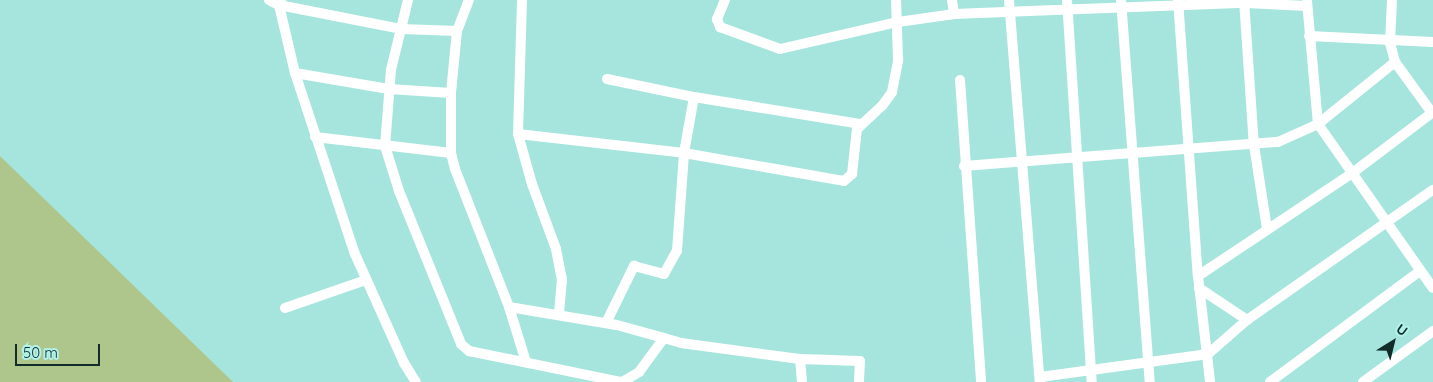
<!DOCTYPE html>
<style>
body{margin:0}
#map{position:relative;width:1433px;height:382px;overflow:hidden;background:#a5e5dd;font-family:Quicksand,sans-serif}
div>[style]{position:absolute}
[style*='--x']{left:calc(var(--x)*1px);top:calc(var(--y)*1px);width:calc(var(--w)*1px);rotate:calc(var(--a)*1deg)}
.green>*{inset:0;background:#aec68c}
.street>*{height:10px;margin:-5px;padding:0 5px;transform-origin:5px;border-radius:5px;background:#fff}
span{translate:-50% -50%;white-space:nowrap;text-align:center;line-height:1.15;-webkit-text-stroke:4.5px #b1f2ea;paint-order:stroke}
.north{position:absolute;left:1368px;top:317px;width:50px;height:50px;-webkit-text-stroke:4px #b1f2ea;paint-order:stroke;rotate:36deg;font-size:14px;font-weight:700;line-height:20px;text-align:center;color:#112c29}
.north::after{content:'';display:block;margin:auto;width:18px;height:22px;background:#112c29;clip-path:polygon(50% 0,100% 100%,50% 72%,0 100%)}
.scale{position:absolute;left:15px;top:344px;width:85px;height:22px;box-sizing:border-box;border:2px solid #112c29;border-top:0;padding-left:6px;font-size:15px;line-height:18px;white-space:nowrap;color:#112c29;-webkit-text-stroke:4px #b1f2ea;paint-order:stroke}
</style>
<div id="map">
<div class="green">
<div style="clip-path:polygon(0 156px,233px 382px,0 382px)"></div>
</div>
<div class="street">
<div style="--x:269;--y:0;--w:11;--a:27"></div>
<div style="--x:279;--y:5;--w:124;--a:11.1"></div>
<div style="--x:401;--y:29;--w:56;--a:2"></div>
<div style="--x:281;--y:0;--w:5;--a:112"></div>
<div style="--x:279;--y:5;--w:70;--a:76.8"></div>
<div style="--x:295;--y:73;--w:191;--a:71.7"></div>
<div style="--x:355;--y:254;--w:120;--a:65.8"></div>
<div style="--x:404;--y:363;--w:22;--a:58"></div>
<div style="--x:408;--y:0;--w:72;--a:103.7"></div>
<div style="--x:391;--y:70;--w:76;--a:94.5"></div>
<div style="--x:385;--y:146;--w:47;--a:72.7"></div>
<div style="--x:399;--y:191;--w:165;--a:67.9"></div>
<div style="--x:461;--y:344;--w:11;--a:41"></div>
<div style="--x:469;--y:351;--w:156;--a:11.5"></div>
<div style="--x:522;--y:0;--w:134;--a:91.7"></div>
<div style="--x:518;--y:134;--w:52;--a:74.4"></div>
<div style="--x:532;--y:184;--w:69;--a:69.7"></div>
<div style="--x:556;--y:249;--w:31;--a:79"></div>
<div style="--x:562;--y:279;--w:36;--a:95"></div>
<div style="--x:725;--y:0;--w:21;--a:113"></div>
<div style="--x:717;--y:19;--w:9;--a:69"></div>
<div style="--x:720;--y:27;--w:64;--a:20.1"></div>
<div style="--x:780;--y:49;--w:121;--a:-12.9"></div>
<div style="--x:898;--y:22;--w:57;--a:-8.1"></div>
<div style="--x:954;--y:14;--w:291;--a:-2.2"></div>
<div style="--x:1245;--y:3;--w:62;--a:2.8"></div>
<div style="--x:952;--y:0;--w:14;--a:82"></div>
<div style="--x:1009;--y:0;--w:383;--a:85.4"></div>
<div style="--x:1067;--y:0;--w:383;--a:86.3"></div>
<div style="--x:1121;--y:0;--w:383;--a:85.7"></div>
<div style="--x:1178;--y:0;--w:277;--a:85.9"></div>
<div style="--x:1198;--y:276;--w:107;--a:83.5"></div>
<div style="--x:1244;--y:0;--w:145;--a:86.1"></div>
<div style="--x:1254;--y:145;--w:85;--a:81.2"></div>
<div style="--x:1392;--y:0;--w:43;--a:92.7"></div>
<div style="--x:1390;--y:43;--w:20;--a:75"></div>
<div style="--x:1395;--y:62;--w:63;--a:54"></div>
<div style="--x:1307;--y:1;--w:123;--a:84.9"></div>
<div style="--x:1318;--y:124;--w:200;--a:55"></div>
<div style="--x:1309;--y:36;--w:124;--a:2.8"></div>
<div style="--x:295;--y:73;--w:95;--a:9.7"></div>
<div style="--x:389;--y:89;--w:62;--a:3.7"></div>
<div style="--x:451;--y:93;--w:60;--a:90"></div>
<div style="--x:451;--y:153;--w:16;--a:76"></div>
<div style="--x:455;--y:169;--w:148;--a:68.6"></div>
<div style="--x:509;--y:307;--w:58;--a:72.8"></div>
<div style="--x:607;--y:79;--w:89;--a:11.7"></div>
<div style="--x:960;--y:80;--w:303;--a:86"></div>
<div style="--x:451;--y:93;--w:62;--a:-84.5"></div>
<div style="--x:457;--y:31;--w:33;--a:-69"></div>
<div style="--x:518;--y:134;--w:167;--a:6.5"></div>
<div style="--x:684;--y:153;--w:162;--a:9.9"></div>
<div style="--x:844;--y:181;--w:11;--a:-41"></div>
<div style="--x:852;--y:174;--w:45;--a:-83.7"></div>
<div style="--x:857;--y:129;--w:34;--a:-43"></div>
<div style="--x:882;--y:106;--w:17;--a:-54"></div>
<div style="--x:892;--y:92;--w:33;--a:-79"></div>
<div style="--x:898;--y:60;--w:60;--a:-91.9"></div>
<div style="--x:315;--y:137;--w:137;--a:6.7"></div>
<div style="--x:964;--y:166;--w:315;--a:-4.4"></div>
<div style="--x:1278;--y:142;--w:44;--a:-24.2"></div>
<div style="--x:1318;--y:124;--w:99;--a:-38.8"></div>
<div style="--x:1198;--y:276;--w:184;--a:-33.7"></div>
<div style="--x:1351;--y:174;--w:103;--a:-37.1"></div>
<div style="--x:1199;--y:288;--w:58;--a:33.7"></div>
<div style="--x:509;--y:307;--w:109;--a:9.5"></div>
<div style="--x:617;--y:325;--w:49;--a:15.5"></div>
<div style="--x:285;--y:308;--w:86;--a:-19.1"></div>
<div style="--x:606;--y:323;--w:64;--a:-63.8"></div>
<div style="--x:634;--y:266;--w:31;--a:15"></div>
<div style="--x:664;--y:274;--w:26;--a:-61"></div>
<div style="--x:677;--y:251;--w:98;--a:-85.9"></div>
<div style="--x:684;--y:153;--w:57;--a:-79.9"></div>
<div style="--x:694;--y:97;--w:168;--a:9.2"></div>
<div style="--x:800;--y:359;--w:60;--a:1.9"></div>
<div style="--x:860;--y:361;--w:21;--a:93"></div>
<div style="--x:1040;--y:377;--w:170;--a:-7.8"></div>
<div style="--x:1208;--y:354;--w:52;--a:-41.1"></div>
<div style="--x:1247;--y:320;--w:227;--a:-35"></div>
<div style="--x:622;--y:382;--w:20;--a:-30"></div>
<div style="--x:639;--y:372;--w:42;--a:-53.7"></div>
<div style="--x:664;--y:338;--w:18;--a:16"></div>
<div style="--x:681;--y:343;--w:120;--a:7.7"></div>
<div style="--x:800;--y:359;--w:23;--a:85"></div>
<div style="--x:1270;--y:382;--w:187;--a:-36.5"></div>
<div style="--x:1363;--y:382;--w:87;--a:-36.1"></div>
</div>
<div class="north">U</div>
<div class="scale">50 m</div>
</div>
